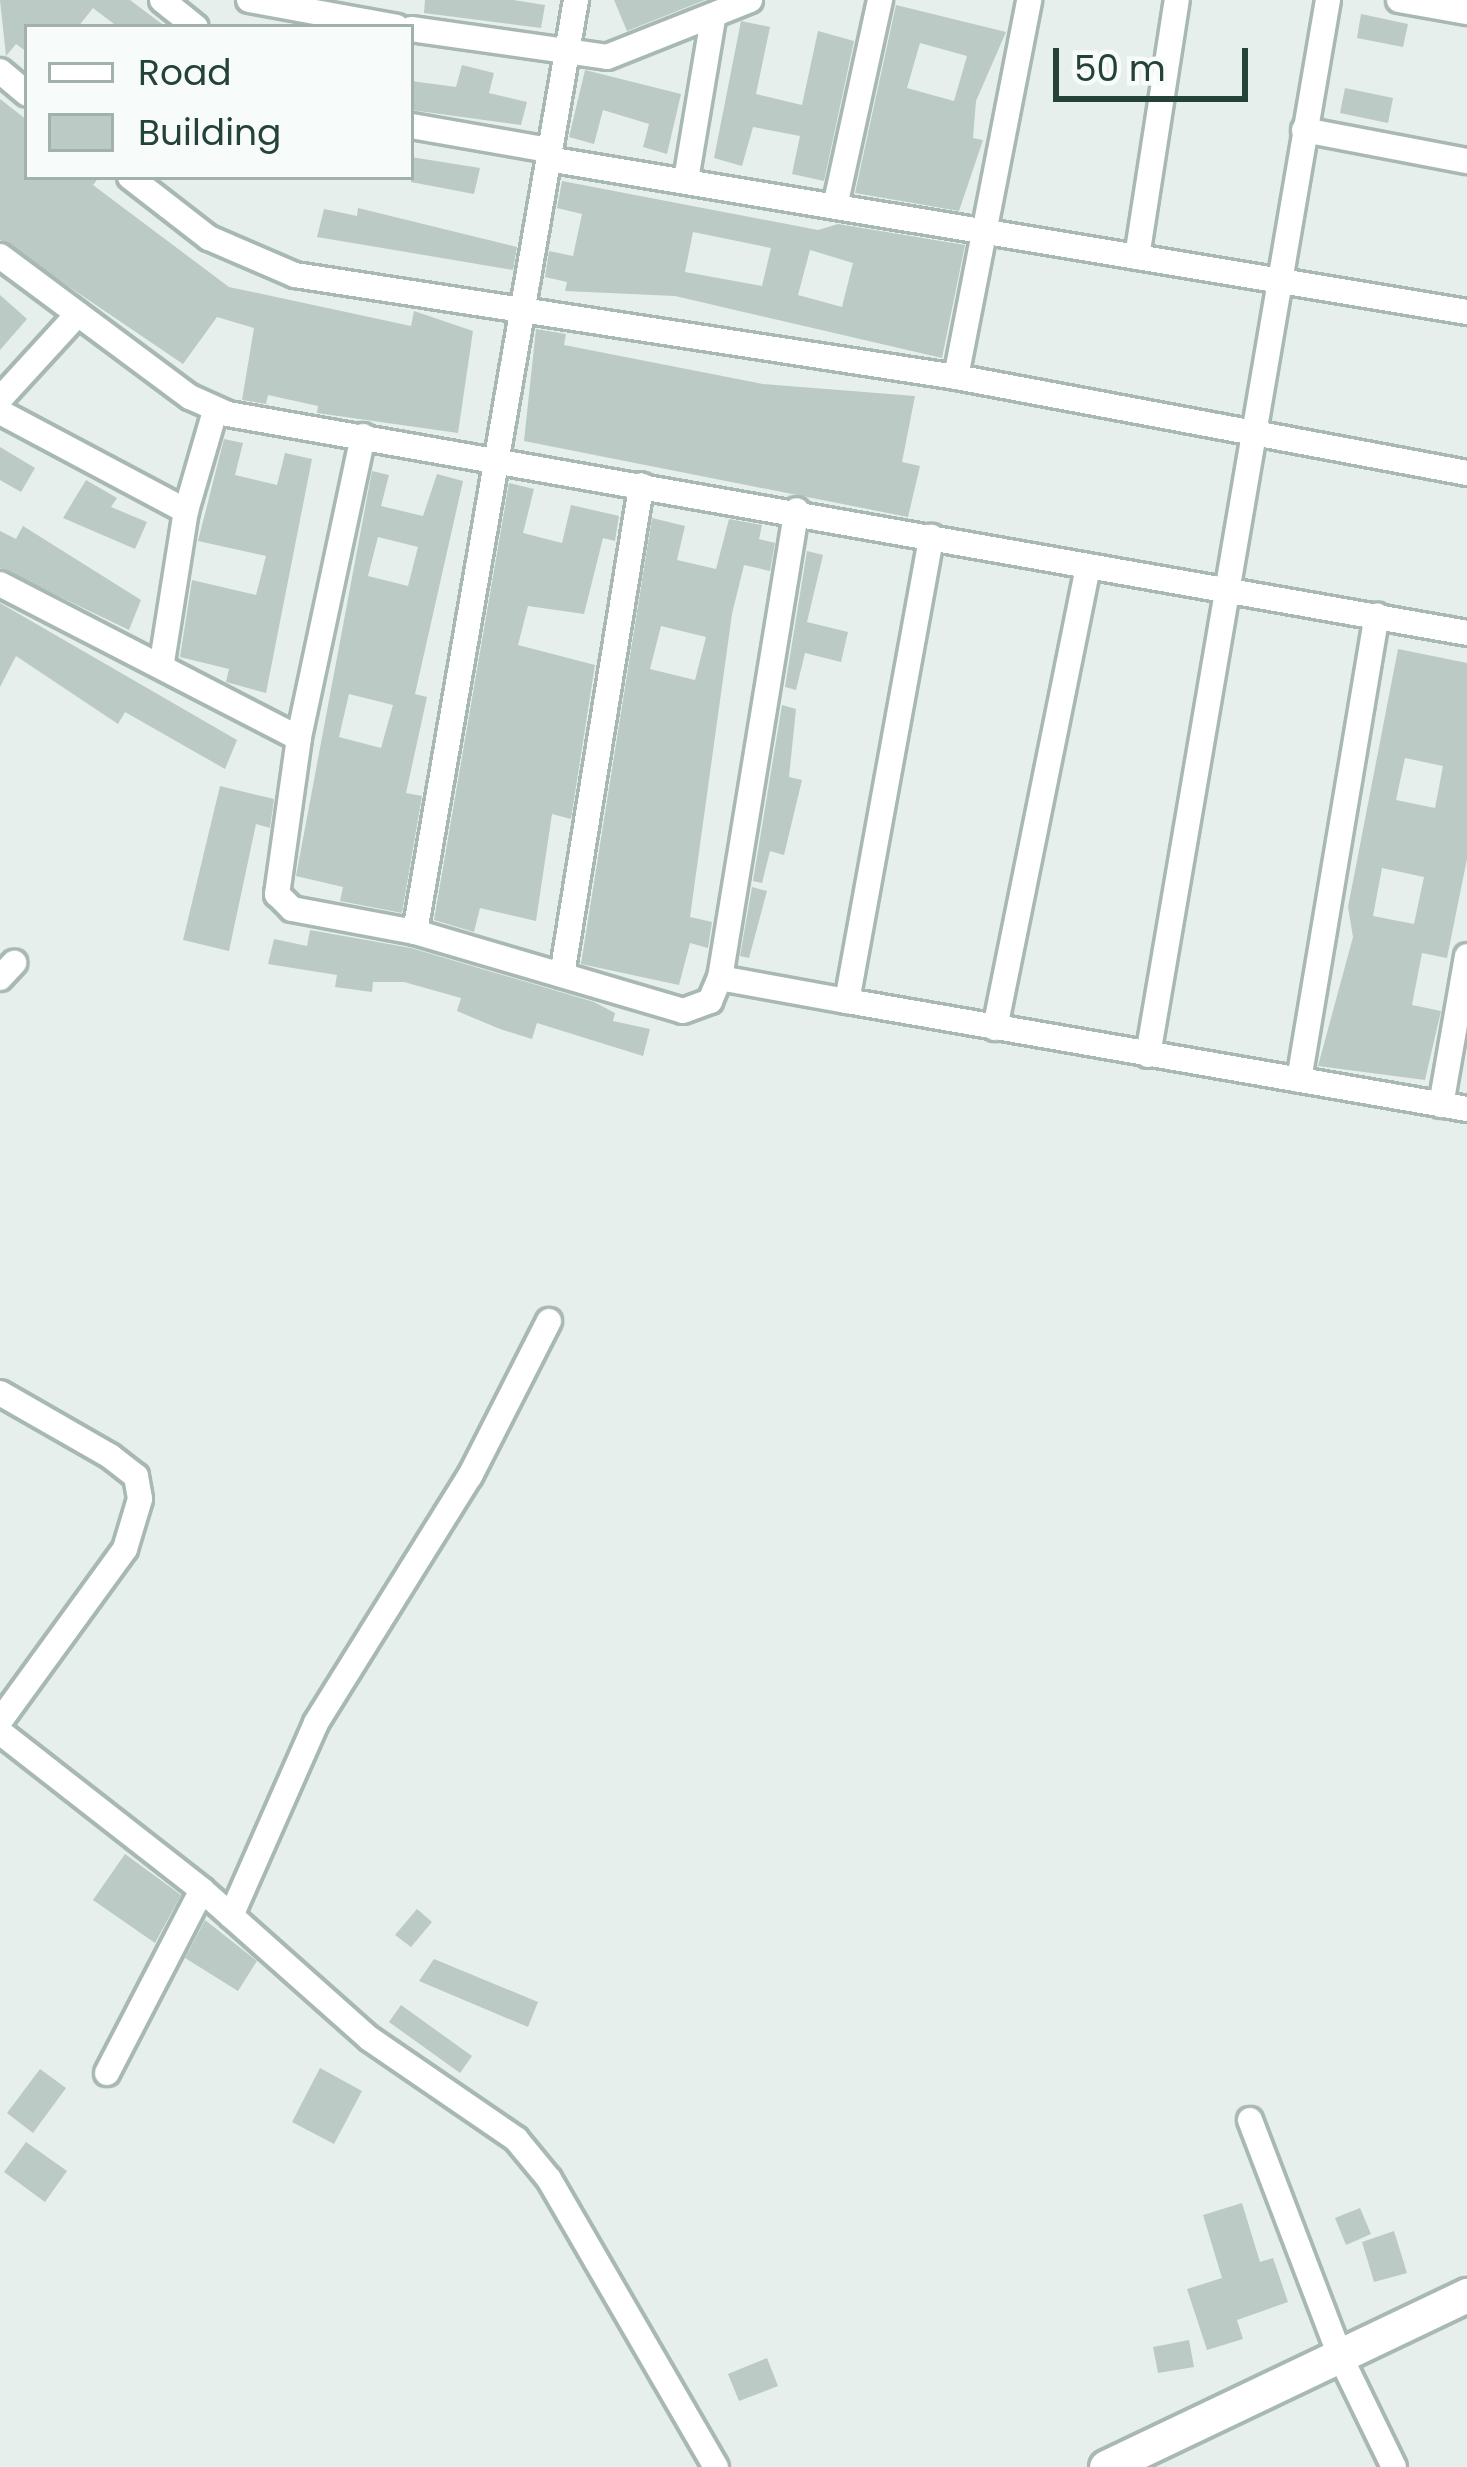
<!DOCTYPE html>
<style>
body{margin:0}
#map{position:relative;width:1467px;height:2467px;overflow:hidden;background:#e6efeb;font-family:Poppins,sans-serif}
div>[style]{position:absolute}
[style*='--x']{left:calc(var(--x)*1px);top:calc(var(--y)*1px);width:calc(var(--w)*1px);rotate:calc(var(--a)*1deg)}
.building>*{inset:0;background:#bbcac4}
.roads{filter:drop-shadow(3px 0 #a8b8b2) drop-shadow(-3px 0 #a8b8b2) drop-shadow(0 3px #a8b8b2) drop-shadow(0 -3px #a8b8b2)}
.street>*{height:24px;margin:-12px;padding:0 12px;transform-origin:12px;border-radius:12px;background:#fff}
.secondary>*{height:33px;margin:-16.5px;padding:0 16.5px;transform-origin:16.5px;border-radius:16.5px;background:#fff}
span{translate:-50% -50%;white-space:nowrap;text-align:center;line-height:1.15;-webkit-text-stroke:12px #f7fbf9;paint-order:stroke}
.legend{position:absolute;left:24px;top:24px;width:390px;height:156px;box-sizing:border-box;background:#f7fbf9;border:3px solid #a3b1ad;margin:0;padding:15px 21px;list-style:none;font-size:36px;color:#24423a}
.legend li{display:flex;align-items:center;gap:24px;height:60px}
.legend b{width:60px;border:3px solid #a3b1ad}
.scale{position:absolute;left:1053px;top:48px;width:195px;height:54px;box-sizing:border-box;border:6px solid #24423a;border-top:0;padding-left:15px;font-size:36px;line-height:42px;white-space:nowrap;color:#24423a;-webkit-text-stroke:9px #f7fbf9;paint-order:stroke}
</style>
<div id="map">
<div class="building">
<div style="clip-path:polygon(0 0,130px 0,166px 27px,118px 27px,93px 8px,78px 27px,27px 27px,27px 52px,16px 44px,6px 56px)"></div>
<div style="clip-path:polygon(425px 0,513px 0,545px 5px,541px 28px,424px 13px)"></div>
<div style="clip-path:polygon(614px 0,705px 0,627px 31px)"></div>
<div style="clip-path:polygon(evenodd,896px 5px,1006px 32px,976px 101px,973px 138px,983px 140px,959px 211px,855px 193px,896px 5px,920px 43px,967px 56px,954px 101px,907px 88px,920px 43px)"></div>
<div style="clip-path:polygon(1361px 14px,1408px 24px,1403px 47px,1357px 38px)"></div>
<div style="clip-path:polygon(741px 21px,770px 27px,756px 94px,802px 105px,818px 31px,854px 41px,824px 181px,792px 174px,800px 136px,753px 127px,742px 166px,714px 158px)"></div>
<div style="clip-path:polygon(462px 65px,494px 73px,489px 93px,527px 102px,521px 125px,411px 110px,411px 81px,456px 87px)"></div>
<div style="clip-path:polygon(585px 70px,681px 94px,667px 154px,643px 147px,649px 124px,603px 110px,594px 144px,569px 137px)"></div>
<div style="clip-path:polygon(1345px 88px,1393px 98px,1388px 123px,1340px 113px)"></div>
<div style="clip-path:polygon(0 99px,27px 120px,27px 177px,99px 177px,93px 185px,229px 287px,411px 326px,414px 311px,473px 331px,458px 433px,317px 413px,318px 406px,268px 395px,266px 404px,242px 400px,254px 328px,217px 317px,183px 364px,0 240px)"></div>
<div style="clip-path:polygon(411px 157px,480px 168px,474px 194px,411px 182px)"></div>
<div style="clip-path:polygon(evenodd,562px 181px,818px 230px,838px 224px,965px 245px,942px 358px,675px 296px,565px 291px,567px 282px,545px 277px,549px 251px,573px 256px,582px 214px,557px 208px,562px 181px,693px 232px,771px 248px,762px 286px,685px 272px,693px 232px,562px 181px,810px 250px,853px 263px,842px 307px,798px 295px,810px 250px)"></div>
<div style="clip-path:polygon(358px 208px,517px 247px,513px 270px,317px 237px,324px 209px,357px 216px)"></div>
<div style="clip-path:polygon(0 295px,27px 319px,0 350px)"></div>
<div style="clip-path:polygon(536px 329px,566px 334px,564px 345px,763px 384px,915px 396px,902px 462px,920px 466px,908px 517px,524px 441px)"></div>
<div style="clip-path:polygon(224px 439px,243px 443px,235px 475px,277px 485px,285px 453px,312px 459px,266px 693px,226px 682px,229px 669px,180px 657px,192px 580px,256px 595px,266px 556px,198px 541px)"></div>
<div style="clip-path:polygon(0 447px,35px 468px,21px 492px,0 480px)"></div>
<div style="clip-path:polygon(evenodd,372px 471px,389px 475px,381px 506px,423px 516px,437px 474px,463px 481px,415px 694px,427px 697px,406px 793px,422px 796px,402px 913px,340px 901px,343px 887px,296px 876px,372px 471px,378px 537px,418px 547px,408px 586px,368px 576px,378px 537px,372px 471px,349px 694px,393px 705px,381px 748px,339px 737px,349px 694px)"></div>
<div style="clip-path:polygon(86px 480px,117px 498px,111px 507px,147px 522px,135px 549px,63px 518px)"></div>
<div style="clip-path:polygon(509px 483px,534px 489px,523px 533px,562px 543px,571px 505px,619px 516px,615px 541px,603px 538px,584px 614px,528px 606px,518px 645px,595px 665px,571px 819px,552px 814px,536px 921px,480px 908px,474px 932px,434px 920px)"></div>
<div style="clip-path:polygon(evenodd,652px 518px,685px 526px,677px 560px,716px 569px,729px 519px,762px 525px,759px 539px,775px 543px,770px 571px,744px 565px,732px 614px,690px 917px,712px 922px,708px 948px,690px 943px,679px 985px,581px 964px,652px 518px,661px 626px,706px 637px,695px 680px,650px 669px,661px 626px)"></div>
<div style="clip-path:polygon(23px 526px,141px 600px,129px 630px,0 568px,0 531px,16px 539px)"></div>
<div style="clip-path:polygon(807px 551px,823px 555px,807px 622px,848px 632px,841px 662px,805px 653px,796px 690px,785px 687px)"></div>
<div style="clip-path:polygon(0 603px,237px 740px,225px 769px,125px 712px,118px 724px,16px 656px,0 687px)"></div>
<div style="clip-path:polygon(evenodd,1398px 649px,1467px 663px,1467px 859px,1447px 958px,1422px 953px,1412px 1005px,1441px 1011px,1425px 1080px,1318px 1066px,1353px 937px,1348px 907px,1398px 649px,1405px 758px,1443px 766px,1435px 808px,1396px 800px,1405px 758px,1398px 649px,1382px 868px,1424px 877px,1414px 924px,1373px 916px,1382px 868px)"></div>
<div style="clip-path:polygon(782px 705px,796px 709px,789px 777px,802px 780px,784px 855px,770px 851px,762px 883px,753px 881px)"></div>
<div style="clip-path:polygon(220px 786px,274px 799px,270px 828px,256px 824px,229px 951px,183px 940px)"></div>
<div style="clip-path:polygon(752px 887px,767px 891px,749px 958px,740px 956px)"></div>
<div style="clip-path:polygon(310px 930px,411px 948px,594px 1002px,615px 1013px,613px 1021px,650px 1029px,643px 1056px,537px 1023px,532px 1039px,500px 1029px,457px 1011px,461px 998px,404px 982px,373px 982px,372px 992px,335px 987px,337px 975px,268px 964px,274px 939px,307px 946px)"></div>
<div style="clip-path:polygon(125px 1854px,181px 1895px,155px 1943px,93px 1900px)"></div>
<div style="clip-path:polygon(417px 1909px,432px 1922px,411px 1947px,395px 1935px)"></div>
<div style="clip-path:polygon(205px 1920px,257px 1961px,238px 1991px,185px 1958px)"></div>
<div style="clip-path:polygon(434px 1959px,538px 2002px,528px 2027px,419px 1981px)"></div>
<div style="clip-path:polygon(401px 2005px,472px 2056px,460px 2073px,389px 2022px)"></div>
<div style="clip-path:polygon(320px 2068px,362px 2091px,334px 2144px,292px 2122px)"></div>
<div style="clip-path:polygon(40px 2069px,66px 2088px,33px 2133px,7px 2113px)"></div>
<div style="clip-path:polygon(26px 2142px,67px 2171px,45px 2202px,4px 2172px)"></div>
<div style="clip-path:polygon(1242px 2203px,1260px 2262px,1273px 2258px,1288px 2302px,1237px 2320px,1243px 2339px,1207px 2350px,1187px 2289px,1222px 2278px,1203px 2215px)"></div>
<div style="clip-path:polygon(1360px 2208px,1371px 2234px,1346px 2245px,1335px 2218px)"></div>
<div style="clip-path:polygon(1394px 2231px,1407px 2273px,1374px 2282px,1362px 2242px)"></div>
<div style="clip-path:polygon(1189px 2340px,1194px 2367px,1158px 2373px,1153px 2347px)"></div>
<div style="clip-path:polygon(767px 2358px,778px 2386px,739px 2401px,728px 2374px)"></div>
</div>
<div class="roads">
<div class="street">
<div style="--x:162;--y:0;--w:43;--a:38.5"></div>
<div style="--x:249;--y:0;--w:150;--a:10.3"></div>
<div style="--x:1399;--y:0;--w:69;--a:10"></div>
<div style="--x:411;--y:29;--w:198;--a:8.1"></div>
<div style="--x:607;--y:57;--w:154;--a:-21.7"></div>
<div style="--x:0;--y:71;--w:35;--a:40"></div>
<div style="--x:411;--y:126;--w:140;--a:9.9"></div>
<div style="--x:1304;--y:130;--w:166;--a:10.8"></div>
<div style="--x:548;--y:159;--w:932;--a:9.45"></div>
<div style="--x:130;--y:177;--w:100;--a:37.7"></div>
<div style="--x:209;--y:238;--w:94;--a:23.3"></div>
<div style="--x:295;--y:275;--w:669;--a:8.77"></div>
<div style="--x:956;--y:377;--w:520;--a:10.64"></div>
<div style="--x:686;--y:180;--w:163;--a:-80.5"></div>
<div style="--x:836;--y:202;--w:207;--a:-77.7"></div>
<div style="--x:0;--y:256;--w:237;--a:36.6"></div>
<div style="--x:190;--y:397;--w:42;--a:24.1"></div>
<div style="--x:228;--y:414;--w:1258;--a:10.02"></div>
<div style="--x:1137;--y:257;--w:260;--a:-81.2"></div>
<div style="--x:956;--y:377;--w:384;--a:-79"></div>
<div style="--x:0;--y:399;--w:115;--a:-47.5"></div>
<div style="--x:0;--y:412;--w:211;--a:28"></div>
<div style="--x:363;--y:436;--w:309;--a:102"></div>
<div style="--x:299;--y:738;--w:158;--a:98"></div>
<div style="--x:277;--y:894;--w:21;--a:45"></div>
<div style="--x:292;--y:909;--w:125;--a:10.6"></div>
<div style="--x:415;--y:932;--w:279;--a:16.4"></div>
<div style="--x:683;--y:1011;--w:29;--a:-20"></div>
<div style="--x:710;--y:1001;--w:25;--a:-67"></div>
<div style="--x:720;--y:978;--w:474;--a:-80.7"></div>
<div style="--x:0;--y:584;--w:336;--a:27.3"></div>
<div style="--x:162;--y:662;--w:153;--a:-81"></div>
<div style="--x:186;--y:511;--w:104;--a:-73.8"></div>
<div style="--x:415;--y:932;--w:946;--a:-80.2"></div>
<div style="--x:562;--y:975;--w:496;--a:-80.8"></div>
<div style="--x:0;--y:978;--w:21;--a:-47"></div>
<div style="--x:720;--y:978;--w:129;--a:10.3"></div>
<div style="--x:847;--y:1001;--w:472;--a:-79.7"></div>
<div style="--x:847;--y:1001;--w:629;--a:9.88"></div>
<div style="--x:995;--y:1028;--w:471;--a:-78.6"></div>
<div style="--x:1148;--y:1055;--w:1070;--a:-80.32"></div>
<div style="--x:1299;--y:1080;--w:471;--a:-80.5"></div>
<div style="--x:1441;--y:1105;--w:151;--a:-80.1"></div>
<div style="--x:0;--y:1393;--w:127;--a:29.8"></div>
<div style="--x:110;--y:1456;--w:33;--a:38"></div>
<div style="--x:136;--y:1476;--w:23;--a:80"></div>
<div style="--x:140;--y:1499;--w:52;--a:106.7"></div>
<div style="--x:125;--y:1549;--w:213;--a:126"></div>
<div style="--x:0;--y:1732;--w:256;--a:38"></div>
<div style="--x:202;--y:1890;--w:225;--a:41.6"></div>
<div style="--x:370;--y:2039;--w:177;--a:34.4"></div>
<div style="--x:516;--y:2139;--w:52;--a:50.5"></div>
<div style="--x:549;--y:2179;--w:333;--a:59.9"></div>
<div style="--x:231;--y:1916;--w:211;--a:-66.2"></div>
<div style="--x:316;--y:1723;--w:291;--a:-58.1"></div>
<div style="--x:470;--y:1476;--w:174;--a:-63"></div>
<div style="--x:107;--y:2073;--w:206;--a:-62.6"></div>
<div style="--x:1250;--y:2120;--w:255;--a:69.1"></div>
<div style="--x:1341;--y:2358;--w:121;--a:64.1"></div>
</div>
<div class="secondary">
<div style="--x:1106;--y:2467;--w:400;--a:-25.5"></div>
</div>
</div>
<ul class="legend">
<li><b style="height:15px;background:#fff"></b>Road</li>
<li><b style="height:33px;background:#bbcac4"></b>Building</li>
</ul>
<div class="scale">50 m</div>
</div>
